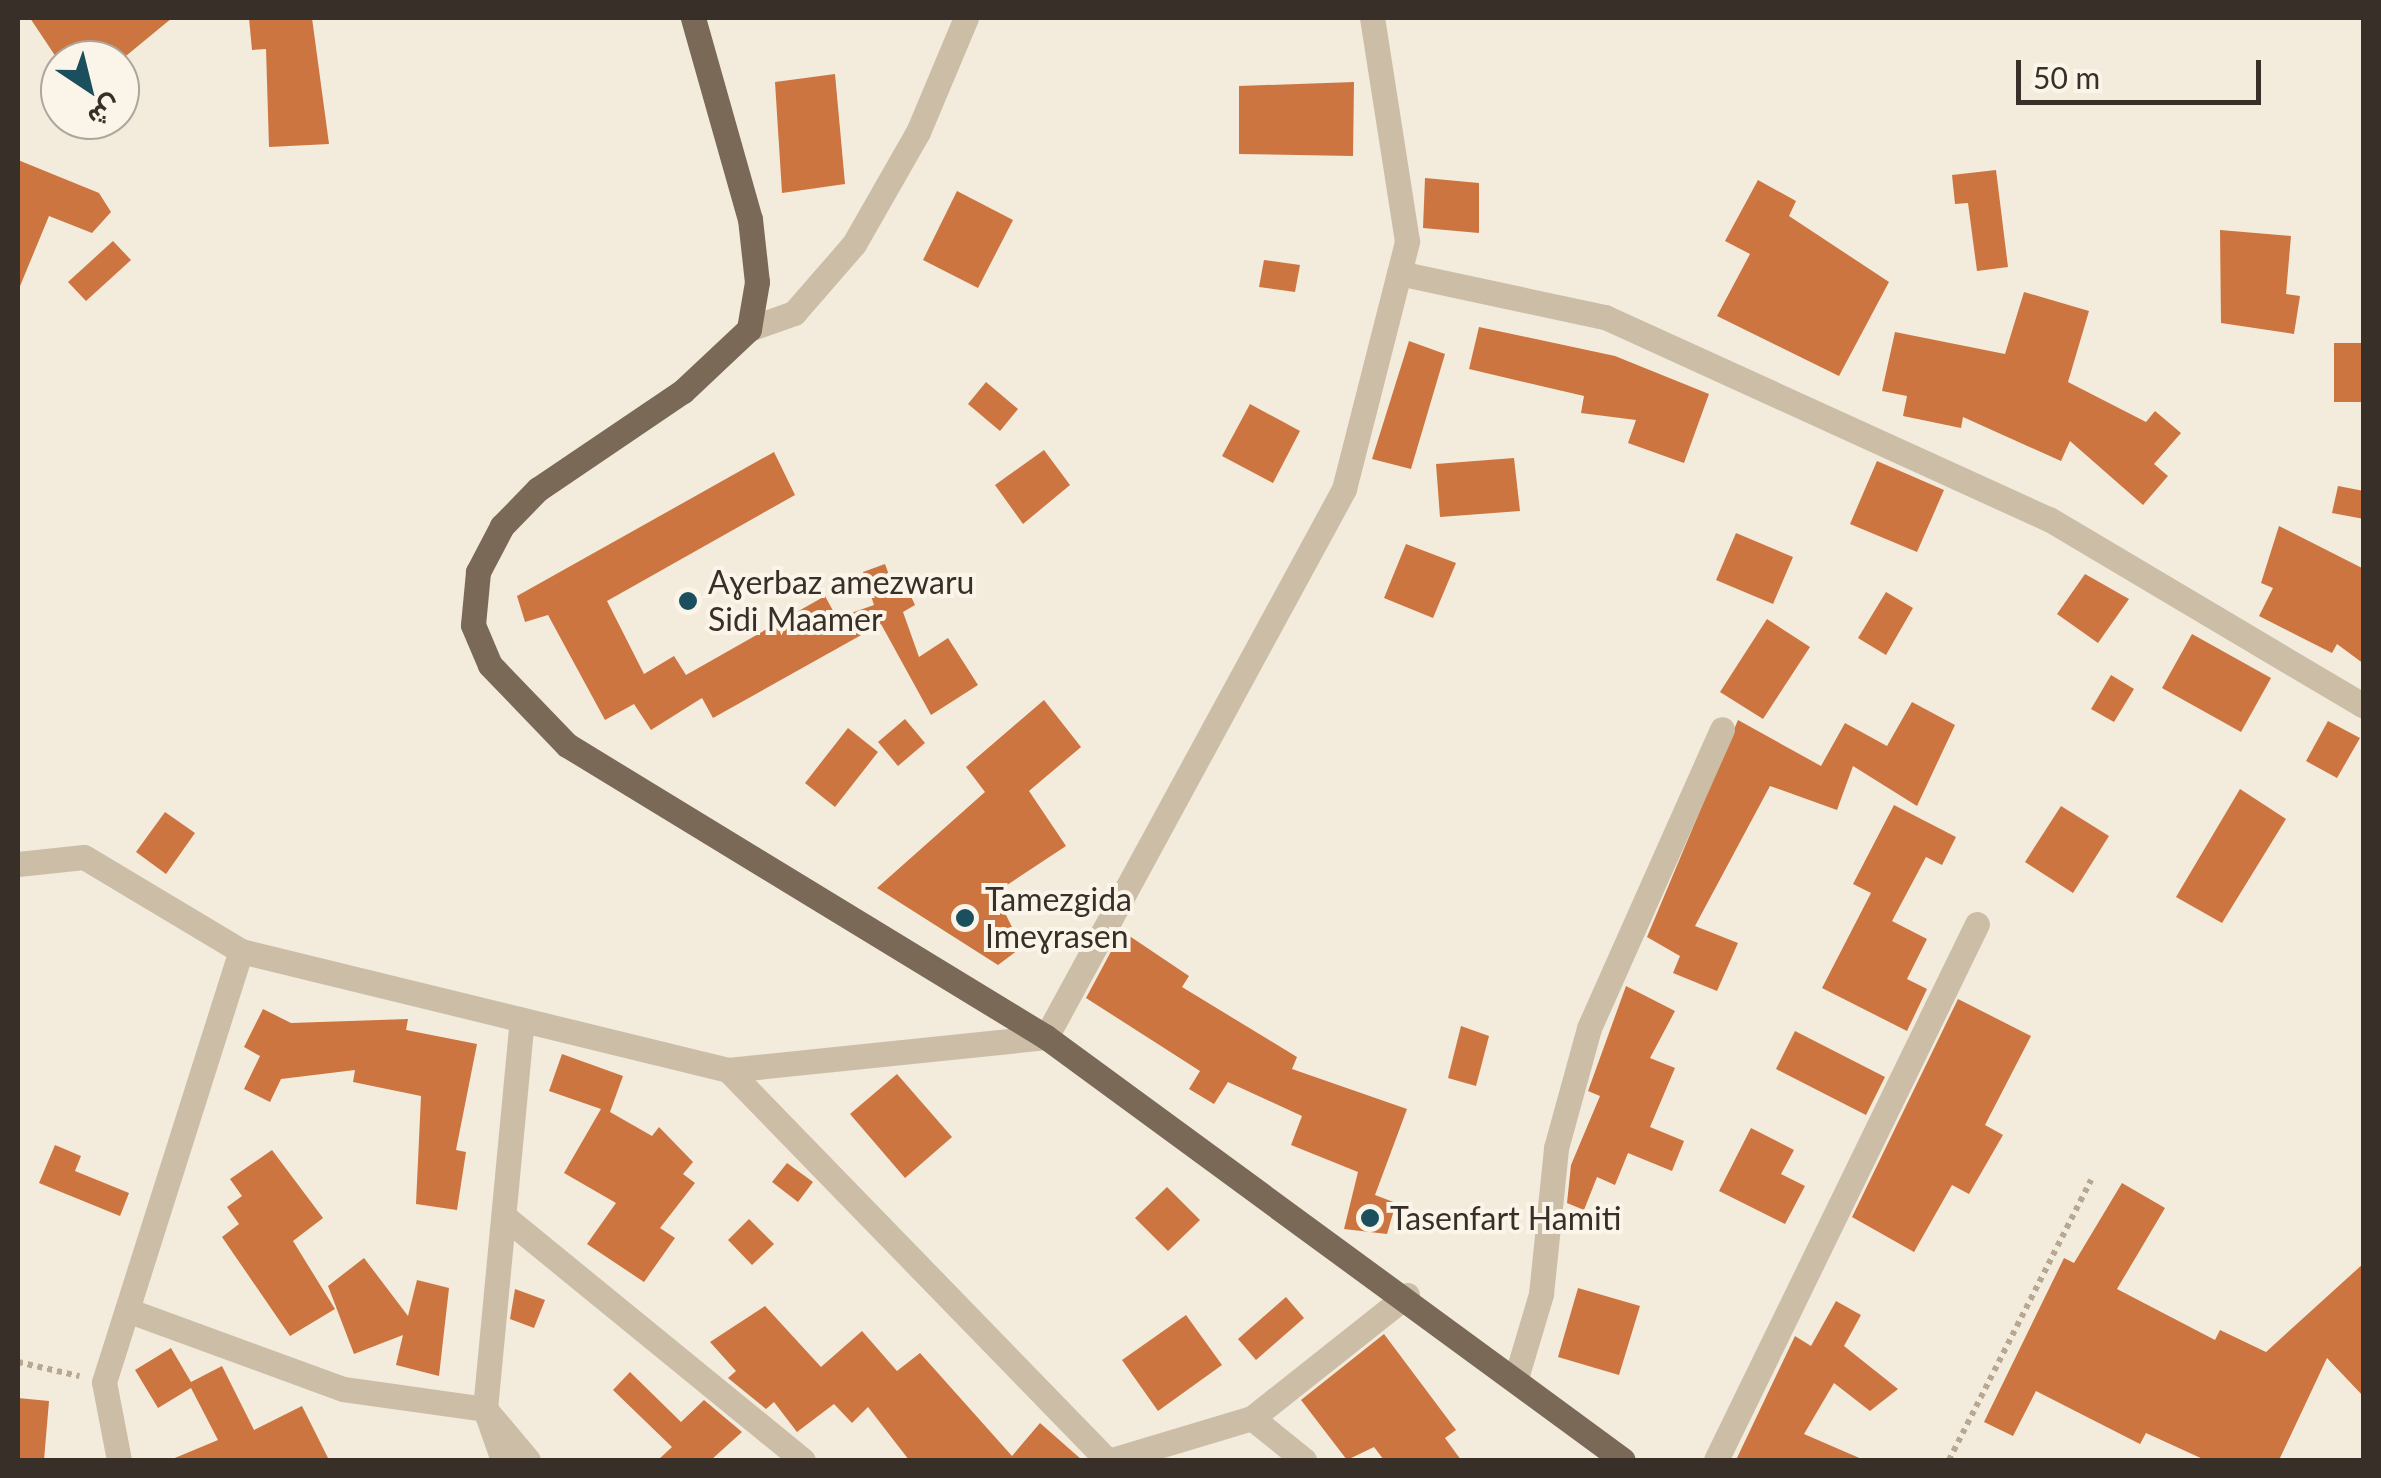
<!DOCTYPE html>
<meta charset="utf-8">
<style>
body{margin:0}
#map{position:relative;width:2381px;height:1478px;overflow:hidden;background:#f3ebdc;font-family:Lato,Vazirmatn,sans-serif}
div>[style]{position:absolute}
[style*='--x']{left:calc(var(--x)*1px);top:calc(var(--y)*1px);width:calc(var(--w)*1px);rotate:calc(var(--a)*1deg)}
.building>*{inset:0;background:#cd7540}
.path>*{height:6px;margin-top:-3px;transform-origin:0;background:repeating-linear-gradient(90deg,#b8a791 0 5px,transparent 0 10px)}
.minor>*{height:25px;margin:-12.5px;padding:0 12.5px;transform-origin:12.5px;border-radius:12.5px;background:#ccbda7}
.major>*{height:25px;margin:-12.5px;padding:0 12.5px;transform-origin:12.5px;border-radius:12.5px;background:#7b6958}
.dots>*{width:28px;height:28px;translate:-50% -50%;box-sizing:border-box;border:5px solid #fbf5e9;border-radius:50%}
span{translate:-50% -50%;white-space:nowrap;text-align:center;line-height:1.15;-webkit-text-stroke:8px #fbf5e9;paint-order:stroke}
.poi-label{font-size:32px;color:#382f28}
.left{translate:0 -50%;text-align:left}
.frame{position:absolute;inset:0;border:20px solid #382f28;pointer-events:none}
.north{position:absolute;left:40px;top:40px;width:100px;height:100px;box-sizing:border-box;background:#fbf5e9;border:2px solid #ada69c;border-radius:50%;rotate:145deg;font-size:28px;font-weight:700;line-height:40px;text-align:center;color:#382f28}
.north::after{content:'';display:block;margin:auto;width:35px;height:45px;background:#1b4f5d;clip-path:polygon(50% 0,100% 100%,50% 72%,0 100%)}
.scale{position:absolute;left:2016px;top:60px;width:245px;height:45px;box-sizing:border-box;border:5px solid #382f28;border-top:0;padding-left:12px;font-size:30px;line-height:35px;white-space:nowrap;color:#382f28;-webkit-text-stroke:8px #fbf5e9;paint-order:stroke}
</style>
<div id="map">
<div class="building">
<div style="clip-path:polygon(30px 18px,172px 18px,121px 60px,58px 60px)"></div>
<div style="clip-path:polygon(249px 18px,312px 18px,329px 144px,269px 147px,266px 49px,252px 50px)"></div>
<div style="clip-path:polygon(835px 74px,845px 184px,782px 193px,775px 82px)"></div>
<div style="clip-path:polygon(1354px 82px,1353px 156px,1239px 154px,1239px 86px)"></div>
<div style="clip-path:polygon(18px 160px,99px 193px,111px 212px,92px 233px,49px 216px,18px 291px)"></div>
<div style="clip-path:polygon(1996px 170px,2008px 267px,1977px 271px,1968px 203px,1955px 204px,1952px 175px)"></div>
<div style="clip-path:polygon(1425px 178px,1479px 183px,1479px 233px,1423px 228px)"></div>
<div style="clip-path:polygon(1758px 180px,1796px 201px,1789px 216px,1889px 282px,1839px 376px,1717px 316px,1750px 254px,1725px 241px)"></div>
<div style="clip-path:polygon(957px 191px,1013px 220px,978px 288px,923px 260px)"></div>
<div style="clip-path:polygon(2220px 230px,2291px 236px,2286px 294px,2300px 296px,2294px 334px,2221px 323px)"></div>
<div style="clip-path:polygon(113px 241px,131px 260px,86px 301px,68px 282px)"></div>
<div style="clip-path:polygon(1264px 260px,1300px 265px,1295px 292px,1259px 287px)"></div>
<div style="clip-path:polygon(2024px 292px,2089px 311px,2068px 382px,2146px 422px,2155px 411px,2181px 433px,2154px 464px,2168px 476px,2143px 505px,2070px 441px,2061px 461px,1963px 417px,1961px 428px,1903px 416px,1907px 396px,1882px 391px,1895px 332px,2005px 354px)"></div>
<div style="clip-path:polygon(1479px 327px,1615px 356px,1709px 394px,1684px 463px,1628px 443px,1636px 420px,1581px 413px,1584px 396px,1469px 369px)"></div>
<div style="clip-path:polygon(1409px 341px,1445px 354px,1411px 469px,1372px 459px)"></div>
<div style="clip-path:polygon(2334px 343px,2364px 343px,2364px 402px,2334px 402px)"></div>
<div style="clip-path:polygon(986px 382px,1018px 409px,1000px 431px,968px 404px)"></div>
<div style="clip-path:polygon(1250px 404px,1300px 431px,1273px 483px,1222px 456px)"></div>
<div style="clip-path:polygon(1044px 450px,1070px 485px,1023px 524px,995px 485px)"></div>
<div style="clip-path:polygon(774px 452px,795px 495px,607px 601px,644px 674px,674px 656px,686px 675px,825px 596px,837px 618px,874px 605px,863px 572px,885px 564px,897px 597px,909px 592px,915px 605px,903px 612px,919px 657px,948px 638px,978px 685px,931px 715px,881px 624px,713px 718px,702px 698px,651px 730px,634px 704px,605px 720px,548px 615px,525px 622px,517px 596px)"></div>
<div style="clip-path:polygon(1514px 458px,1520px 511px,1440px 517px,1436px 464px)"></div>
<div style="clip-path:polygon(1877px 461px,1944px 490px,1917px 552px,1850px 524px)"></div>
<div style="clip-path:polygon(2338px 486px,2364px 491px,2364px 519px,2332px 513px)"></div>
<div style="clip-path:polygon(2279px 526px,2364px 569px,2364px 664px,2337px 644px,2332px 653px,2259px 616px,2273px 588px,2261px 583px)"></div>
<div style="clip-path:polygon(1736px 533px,1793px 557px,1773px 604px,1716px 580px)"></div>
<div style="clip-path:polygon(1406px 544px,1456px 563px,1433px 618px,1384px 598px)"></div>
<div style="clip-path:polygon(2085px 574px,2129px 599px,2098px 643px,2057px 614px)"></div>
<div style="clip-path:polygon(1886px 592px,1913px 608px,1886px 655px,1858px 638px)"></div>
<div style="clip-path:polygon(1767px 619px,1810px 647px,1763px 719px,1720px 692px)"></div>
<div style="clip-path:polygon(2192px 634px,2271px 678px,2241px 732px,2162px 688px)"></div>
<div style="clip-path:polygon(2111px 675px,2134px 689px,2114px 722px,2091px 709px)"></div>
<div style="clip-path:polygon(1044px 700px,1081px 747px,1029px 791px,1066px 846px,995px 893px,1022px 947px,998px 965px,877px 888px,985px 792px,966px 767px)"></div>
<div style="clip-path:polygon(1912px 702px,1955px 725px,1917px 806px,1853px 766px,1837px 810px,1770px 786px,1695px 926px,1738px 943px,1717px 991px,1673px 973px,1680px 956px,1647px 937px,1738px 720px,1821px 766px,1845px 723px,1887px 746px)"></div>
<div style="clip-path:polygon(905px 719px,925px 743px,898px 766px,878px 742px)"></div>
<div style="clip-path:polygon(2328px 721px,2360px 738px,2337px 778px,2306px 761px)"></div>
<div style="clip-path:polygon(848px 728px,878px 752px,835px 807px,805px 783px)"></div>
<div style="clip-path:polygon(2240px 789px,2286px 819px,2222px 923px,2176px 897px)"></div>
<div style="clip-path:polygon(1894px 805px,1956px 837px,1942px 865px,1926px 857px,1892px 921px,1927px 939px,1907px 979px,1927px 989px,1907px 1031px,1822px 988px,1871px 893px,1853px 884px)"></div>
<div style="clip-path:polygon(2061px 806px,2109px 836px,2073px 893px,2025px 862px)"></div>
<div style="clip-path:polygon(165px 812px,195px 833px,166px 874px,136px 852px)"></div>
<div style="clip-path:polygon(1122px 931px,1189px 976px,1182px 987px,1297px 1057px,1292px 1069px,1407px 1109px,1375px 1195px,1396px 1203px,1387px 1234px,1344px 1229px,1358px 1172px,1291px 1145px,1302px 1116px,1228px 1082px,1214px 1104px,1189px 1089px,1200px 1071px,1086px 998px)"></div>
<div style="clip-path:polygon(1626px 986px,1675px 1011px,1650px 1058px,1675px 1068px,1650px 1127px,1684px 1141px,1672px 1171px,1628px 1153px,1615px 1185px,1597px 1177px,1584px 1210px,1567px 1203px,1571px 1165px,1600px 1096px,1588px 1091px)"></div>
<div style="clip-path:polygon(1958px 999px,2031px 1036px,1985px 1125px,2003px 1135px,1969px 1194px,1952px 1185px,1914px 1252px,1852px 1217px)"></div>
<div style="clip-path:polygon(263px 1009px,291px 1023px,408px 1019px,406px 1030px,477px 1044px,456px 1150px,466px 1152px,457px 1210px,416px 1204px,421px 1096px,353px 1082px,355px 1070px,281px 1079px,270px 1102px,244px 1089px,260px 1056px,244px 1047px)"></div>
<div style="clip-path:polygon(1461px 1026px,1489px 1036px,1476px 1086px,1448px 1078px)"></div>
<div style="clip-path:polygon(1795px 1031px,1885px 1077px,1866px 1115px,1776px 1069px)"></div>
<div style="clip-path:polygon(562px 1054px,623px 1076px,610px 1112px,652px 1136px,659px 1127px,693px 1162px,683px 1174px,695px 1183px,660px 1228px,675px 1238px,644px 1282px,587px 1244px,616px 1203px,564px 1173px,601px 1109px,549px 1091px)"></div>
<div style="clip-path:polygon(897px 1074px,952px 1137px,905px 1178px,850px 1114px)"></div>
<div style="clip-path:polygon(1751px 1128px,1794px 1150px,1781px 1174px,1805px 1186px,1785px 1224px,1719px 1191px)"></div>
<div style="clip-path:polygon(55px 1145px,81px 1156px,75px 1171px,129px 1193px,120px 1216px,39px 1183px)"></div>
<div style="clip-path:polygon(272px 1150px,323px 1218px,293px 1241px,335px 1309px,290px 1336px,222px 1237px,239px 1224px,227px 1207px,242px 1196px,230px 1179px)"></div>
<div style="clip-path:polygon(787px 1163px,813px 1182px,798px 1202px,772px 1182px)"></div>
<div style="clip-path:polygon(2122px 1183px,2165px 1208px,2117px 1289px,2215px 1340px,2220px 1330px,2266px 1352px,2364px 1263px,2364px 1397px,2327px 1358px,2279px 1460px,2205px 1460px,2146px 1433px,2140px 1444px,2036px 1391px,2013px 1436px,1984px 1422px,2064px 1258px,2074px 1263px)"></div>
<div style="clip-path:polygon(1167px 1187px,1200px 1220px,1168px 1251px,1135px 1218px)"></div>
<div style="clip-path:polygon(749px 1219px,774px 1244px,752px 1265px,728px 1240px)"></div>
<div style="clip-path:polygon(364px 1258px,408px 1316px,417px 1280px,449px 1288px,439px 1376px,396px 1365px,403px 1335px,354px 1354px,328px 1286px)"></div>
<div style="clip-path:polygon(1578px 1288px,1640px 1306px,1619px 1375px,1558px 1357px)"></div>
<div style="clip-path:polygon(515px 1289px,545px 1300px,534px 1328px,510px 1319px)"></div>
<div style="clip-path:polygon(1286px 1297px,1304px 1318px,1256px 1360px,1238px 1339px)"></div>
<div style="clip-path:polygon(1836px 1301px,1861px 1315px,1844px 1346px,1898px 1389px,1870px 1411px,1834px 1383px,1804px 1434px,1864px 1460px,1736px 1460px,1795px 1336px,1811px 1346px)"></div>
<div style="clip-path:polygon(765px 1306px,821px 1367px,862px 1331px,897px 1371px,920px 1353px,1012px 1456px,1040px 1423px,1082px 1460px,909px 1460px,868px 1407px,852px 1423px,834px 1404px,797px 1432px,774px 1402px,766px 1409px,728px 1378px,736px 1371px,710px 1342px)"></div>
<div style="clip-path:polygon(1186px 1315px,1222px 1365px,1158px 1411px,1122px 1360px)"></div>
<div style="clip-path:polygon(1384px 1334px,1456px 1430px,1445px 1438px,1461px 1460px,1384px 1460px,1374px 1447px,1347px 1460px,1301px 1400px)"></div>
<div style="clip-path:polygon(171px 1348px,191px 1382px,222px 1366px,254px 1430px,302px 1406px,329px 1460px,170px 1460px,218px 1440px,191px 1388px,158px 1408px,135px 1370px)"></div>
<div style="clip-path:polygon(630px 1372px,681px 1422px,704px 1400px,742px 1432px,711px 1460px,658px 1460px,672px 1447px,613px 1390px)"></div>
<div style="clip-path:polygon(18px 1398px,49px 1401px,44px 1460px,18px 1460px)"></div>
</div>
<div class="path">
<div style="--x:18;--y:1362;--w:63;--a:12.9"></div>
<div style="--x:1949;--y:1460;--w:314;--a:-63.1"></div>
</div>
<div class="minor">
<div style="--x:1399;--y:273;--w:211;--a:12.1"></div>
<div style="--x:1605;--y:317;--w:488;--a:24.5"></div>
<div style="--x:2049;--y:519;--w:366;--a:30.7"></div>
<div style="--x:749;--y:329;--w:48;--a:-19.6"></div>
<div style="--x:794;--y:313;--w:91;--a:-49"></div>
<div style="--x:854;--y:244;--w:129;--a:-60.3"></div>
<div style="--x:918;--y:132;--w:124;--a:-67.2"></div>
<div style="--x:18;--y:864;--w:66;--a:-6.1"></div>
<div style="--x:84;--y:857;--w:183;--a:30.9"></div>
<div style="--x:728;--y:1070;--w:544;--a:45.82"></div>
<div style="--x:506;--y:1218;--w:383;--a:39.2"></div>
<div style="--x:127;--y:1310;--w:230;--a:20.1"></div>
<div style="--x:343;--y:1389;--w:143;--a:8"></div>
<div style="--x:485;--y:1409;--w:67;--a:49.9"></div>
<div style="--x:1516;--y:1378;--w:88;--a:-73.4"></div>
<div style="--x:1541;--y:1294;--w:147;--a:-84.1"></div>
<div style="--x:1556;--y:1148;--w:124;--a:-74.6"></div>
<div style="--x:1589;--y:1028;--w:327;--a:-66"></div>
<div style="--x:119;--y:1460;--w:79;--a:-100.9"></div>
<div style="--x:104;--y:1382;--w:452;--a:-72.4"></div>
<div style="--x:241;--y:951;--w:501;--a:13.73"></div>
<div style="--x:728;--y:1070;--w:320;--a:-5.9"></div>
<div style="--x:1046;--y:1037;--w:624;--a:-61.46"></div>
<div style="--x:1344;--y:489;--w:256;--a:-75.7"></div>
<div style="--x:1407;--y:241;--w:226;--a:-98.9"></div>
<div style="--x:503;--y:1460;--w:54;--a:-109.4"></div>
<div style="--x:485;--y:1409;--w:391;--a:-84.6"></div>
<div style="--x:1112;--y:1460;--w:146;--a:-16.7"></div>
<div style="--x:1304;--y:1460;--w:67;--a:-141.1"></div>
<div style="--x:1252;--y:1418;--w:198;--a:-38.4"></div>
<div style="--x:1716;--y:1460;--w:596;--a:-64.04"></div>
</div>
<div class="major">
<div style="--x:693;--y:18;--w:209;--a:74.2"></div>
<div style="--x:750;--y:219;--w:63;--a:83.7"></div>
<div style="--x:757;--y:282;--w:48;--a:99.7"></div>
<div style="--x:749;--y:329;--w:91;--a:136.8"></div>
<div style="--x:683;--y:391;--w:175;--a:145.9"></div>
<div style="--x:538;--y:489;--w:52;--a:134.2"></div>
<div style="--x:502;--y:526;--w:52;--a:117.6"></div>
<div style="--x:478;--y:572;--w:53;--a:95.4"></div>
<div style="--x:473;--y:625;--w:43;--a:67"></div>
<div style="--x:490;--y:665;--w:111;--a:46.1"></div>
<div style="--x:567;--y:745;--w:561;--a:31.37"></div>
<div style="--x:1046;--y:1037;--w:715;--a:36.25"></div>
</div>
<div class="dots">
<div style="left:688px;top:601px;background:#1b4f5d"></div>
<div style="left:965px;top:918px;background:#1b4f5d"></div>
<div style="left:1370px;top:1218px;background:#1b4f5d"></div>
</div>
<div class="poi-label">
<span class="left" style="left:708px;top:601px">Aɣerbaz amezwaru<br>Sidi Maamer</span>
<span class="left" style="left:985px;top:918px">Tamezgida<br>Imeɣrasen</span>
<span class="left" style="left:1390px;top:1218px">Tasenfart Hamiti</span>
</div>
<div class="frame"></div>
<div class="north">ش</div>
<div class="scale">50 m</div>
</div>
